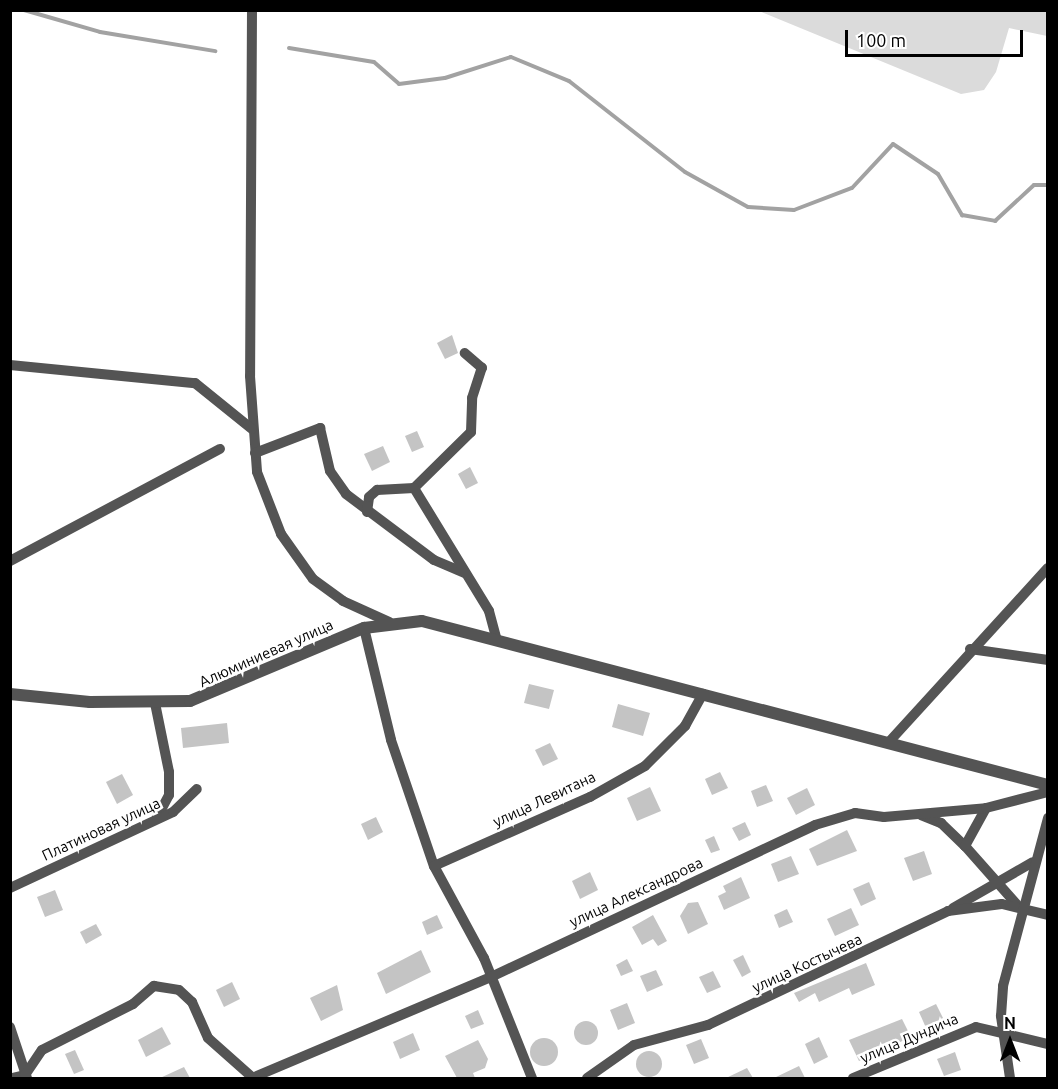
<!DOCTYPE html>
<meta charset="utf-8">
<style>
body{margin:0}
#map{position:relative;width:1058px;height:1089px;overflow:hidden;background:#fff;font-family:Ubuntu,sans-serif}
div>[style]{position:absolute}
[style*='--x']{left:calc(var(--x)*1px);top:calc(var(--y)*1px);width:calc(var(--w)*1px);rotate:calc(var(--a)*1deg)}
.green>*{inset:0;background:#dbdbdb}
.stream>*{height:4px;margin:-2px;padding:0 2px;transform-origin:2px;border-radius:2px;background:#a2a2a2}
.building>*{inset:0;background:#c4c4c4}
.round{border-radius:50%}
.minor>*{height:10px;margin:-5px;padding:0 5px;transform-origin:5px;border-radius:5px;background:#545454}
.tertiary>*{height:12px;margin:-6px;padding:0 6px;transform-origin:6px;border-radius:6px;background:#545454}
span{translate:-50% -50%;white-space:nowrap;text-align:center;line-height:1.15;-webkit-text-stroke:5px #fff;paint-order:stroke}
.street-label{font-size:15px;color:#000}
.frame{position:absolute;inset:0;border:12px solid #000;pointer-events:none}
.north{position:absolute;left:980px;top:1011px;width:60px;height:60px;-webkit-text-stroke:4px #fff;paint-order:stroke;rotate:0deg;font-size:16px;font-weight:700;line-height:24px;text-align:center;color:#000}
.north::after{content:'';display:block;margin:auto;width:21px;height:27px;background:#000;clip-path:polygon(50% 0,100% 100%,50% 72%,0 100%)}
.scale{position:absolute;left:845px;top:30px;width:178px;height:27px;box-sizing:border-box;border:3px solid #000;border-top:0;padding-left:8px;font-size:18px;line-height:21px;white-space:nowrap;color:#000;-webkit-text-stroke:4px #fff;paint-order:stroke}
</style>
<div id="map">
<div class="green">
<div style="clip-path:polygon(759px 11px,1047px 11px,1047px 36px,1009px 28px,996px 72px,984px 90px,961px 94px)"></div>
</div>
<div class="stream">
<div style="--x:24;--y:10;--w:79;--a:16.1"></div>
<div style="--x:100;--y:32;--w:117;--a:9.4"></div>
<div style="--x:289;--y:48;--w:86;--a:9.4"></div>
<div style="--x:374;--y:62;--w:33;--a:41"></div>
<div style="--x:399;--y:84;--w:46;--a:-7.4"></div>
<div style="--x:445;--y:78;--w:69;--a:-17.7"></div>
<div style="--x:511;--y:57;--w:63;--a:22.5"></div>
<div style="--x:569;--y:81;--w:147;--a:38.1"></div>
<div style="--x:685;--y:172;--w:72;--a:29.1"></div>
<div style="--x:748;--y:207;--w:46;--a:3.7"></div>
<div style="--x:794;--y:210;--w:62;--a:-20.8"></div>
<div style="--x:852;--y:188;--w:60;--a:-47"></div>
<div style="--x:893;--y:144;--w:54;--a:33.7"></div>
<div style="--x:938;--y:174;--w:48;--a:59.7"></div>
<div style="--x:962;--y:215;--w:34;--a:10"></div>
<div style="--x:995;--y:221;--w:53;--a:-42.7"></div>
<div style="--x:1034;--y:185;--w:14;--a:0"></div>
</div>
<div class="building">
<div style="clip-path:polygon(452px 335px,458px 353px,445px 359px,437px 343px)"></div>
<div style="clip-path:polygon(417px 431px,424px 447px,412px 452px,405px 436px)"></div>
<div style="clip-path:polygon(383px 446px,390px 462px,372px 471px,364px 454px)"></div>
<div style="clip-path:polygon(470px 467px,478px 483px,466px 489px,458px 474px)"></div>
<div style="clip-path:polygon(529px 684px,554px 690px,549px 709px,524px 703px)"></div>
<div style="clip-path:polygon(618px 704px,650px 713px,643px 736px,612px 727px)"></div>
<div style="clip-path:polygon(227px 723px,229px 743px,183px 748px,181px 728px)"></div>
<div style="clip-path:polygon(550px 743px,558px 759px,543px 766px,535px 750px)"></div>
<div style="clip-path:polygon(720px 772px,728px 788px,712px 795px,705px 779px)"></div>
<div style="clip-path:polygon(122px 774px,133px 795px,117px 804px,106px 782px)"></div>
<div style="clip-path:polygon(766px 785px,773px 801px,757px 807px,751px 791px)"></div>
<div style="clip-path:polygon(650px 787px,661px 811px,637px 821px,627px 798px)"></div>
<div style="clip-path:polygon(807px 788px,815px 805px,796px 815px,787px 798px)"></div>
<div style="clip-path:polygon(376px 817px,383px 832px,368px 840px,361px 824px)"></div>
<div style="clip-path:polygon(745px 822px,751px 835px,739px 841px,732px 828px)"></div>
<div style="clip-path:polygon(847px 830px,857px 851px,817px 866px,809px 849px)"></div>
<div style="clip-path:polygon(714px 836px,720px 850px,711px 853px,705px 840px)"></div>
<div style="clip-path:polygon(924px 851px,932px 874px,913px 881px,904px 858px)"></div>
<div style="clip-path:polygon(791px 856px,799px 874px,778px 882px,771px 864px)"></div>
<div style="clip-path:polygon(590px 872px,598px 890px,580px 899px,572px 881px)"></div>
<div style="clip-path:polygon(741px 877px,750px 898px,724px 910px,718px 896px,726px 892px,723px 886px)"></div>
<div style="clip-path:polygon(869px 882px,876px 899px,861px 906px,853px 889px)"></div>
<div style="clip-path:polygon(55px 890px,63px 910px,45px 917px,37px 897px)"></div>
<div style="clip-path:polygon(698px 902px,708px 924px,688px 934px,680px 916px,688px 903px)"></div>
<div style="clip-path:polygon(851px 908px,859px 925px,835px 936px,827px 919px)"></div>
<div style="clip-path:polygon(787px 909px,793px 922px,779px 928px,774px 915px)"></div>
<div style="clip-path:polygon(437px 915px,443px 928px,427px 935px,422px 922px)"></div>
<div style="clip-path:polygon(653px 915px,667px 941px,658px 946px,653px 939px,642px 945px,632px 927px)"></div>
<div style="clip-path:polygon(96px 924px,102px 935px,86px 944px,80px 932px)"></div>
<div style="clip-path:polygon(421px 950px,431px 972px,386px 994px,377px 973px)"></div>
<div style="clip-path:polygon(743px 955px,751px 972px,742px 977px,733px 960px)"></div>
<div style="clip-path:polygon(627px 959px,633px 971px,621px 976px,616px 965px)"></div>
<div style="clip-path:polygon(866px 963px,875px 985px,852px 995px,849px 988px,819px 1002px,815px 993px,799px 1002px,794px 993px)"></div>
<div style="clip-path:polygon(656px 970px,663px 985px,647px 992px,640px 976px)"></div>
<div style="clip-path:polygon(713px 971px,721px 987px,707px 993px,699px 977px)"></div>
<div style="clip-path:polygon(232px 982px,240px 999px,224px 1007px,216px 990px)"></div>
<div style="clip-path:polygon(337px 985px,343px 1010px,321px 1021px,310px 998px)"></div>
<div style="clip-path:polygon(627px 1003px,635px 1023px,618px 1030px,610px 1010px)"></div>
<div style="clip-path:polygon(936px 1004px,945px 1022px,927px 1030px,919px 1012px)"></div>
<div style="clip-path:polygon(478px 1010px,484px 1024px,471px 1029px,465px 1016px)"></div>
<div style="clip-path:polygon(902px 1019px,911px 1037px,859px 1061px,849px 1040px)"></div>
<div class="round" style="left:574px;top:1021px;width:24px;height:24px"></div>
<div style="clip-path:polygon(162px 1027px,171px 1044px,146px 1057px,138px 1040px)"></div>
<div style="clip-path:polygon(413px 1033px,420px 1050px,400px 1059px,393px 1042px)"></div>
<div style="clip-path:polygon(819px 1037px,828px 1057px,814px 1064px,805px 1044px)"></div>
<div class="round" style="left:530px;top:1038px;width:28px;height:28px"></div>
<div style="clip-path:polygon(701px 1039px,709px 1058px,694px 1064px,686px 1045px)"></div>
<div style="clip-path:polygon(478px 1040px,488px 1059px,485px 1068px,473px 1073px,475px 1078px,457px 1078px,445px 1056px)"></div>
<div style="clip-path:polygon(75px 1050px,84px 1070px,74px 1074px,65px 1054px)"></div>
<div class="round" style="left:636px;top:1051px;width:26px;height:26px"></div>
<div style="clip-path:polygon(955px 1052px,961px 1070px,944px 1076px,937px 1059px)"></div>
<div style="clip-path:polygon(799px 1066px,805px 1078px,774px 1078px)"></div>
<div style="clip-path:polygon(184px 1067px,190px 1078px,160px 1078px)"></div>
<div style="clip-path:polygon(747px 1068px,753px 1078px,726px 1078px)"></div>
</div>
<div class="minor">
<div style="--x:252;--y:10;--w:366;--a:90.3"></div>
<div style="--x:250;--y:376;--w:96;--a:85.8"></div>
<div style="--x:257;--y:472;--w:66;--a:68.8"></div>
<div style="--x:281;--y:534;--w:55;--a:54.6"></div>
<div style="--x:313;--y:579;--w:37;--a:36"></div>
<div style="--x:343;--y:601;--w:51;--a:24.5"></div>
<div style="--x:10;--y:365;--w:186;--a:5.6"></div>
<div style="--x:195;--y:383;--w:73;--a:38.9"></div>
<div style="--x:255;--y:453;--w:70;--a:-21"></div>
<div style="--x:320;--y:428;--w:44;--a:76.9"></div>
<div style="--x:330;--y:471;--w:28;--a:55"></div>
<div style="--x:346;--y:494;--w:110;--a:36.9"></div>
<div style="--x:434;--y:560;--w:33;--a:23"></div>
<div style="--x:414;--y:488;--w:80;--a:-44.5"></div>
<div style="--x:471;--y:432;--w:34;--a:-88"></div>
<div style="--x:472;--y:398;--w:32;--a:-72"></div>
<div style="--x:482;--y:368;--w:23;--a:-139"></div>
<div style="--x:367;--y:512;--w:15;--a:-82"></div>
<div style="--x:369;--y:497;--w:11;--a:-41"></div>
<div style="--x:377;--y:490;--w:37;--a:-3"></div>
<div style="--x:414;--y:488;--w:144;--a:58.6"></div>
<div style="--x:489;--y:611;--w:28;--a:75"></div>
<div style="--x:10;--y:561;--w:238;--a:-28.1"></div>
<div style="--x:364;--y:628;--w:115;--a:76.4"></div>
<div style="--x:391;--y:740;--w:133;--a:71.2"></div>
<div style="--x:434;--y:866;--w:105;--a:61.5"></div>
<div style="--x:484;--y:958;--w:129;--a:68.2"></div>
<div style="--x:970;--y:649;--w:79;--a:8"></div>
<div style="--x:155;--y:703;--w:70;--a:78.5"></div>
<div style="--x:169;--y:772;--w:23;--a:90"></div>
<div style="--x:169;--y:795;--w:26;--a:118"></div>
<div style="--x:888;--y:743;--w:237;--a:-47.6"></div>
<div style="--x:921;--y:815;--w:22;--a:22"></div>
<div style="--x:941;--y:823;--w:33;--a:44"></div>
<div style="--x:965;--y:846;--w:80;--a:48.5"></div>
<div style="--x:965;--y:846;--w:43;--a:-61.1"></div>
<div style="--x:434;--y:866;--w:171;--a:-23.9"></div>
<div style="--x:590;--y:797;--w:63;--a:-29.4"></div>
<div style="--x:645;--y:766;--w:57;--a:-45"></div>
<div style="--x:685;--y:726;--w:37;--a:-61"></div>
<div style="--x:10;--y:888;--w:180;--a:-25"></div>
<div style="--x:173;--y:812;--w:33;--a:-44"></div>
<div style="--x:953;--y:908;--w:92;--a:-29.9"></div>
<div style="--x:10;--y:1027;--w:54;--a:71.6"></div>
<div style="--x:12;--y:1078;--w:13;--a:-13"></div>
<div style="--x:25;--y:1075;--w:30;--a:-56"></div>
<div style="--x:42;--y:1050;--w:102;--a:-26.8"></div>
<div style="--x:133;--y:1004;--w:28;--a:-41"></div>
<div style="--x:154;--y:986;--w:25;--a:9"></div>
<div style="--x:179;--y:990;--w:18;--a:43"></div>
<div style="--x:192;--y:1002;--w:39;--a:66"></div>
<div style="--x:208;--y:1038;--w:60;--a:41.6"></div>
<div style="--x:252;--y:1078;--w:259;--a:-22.9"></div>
<div style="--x:491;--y:977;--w:358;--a:-25.1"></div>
<div style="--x:815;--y:825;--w:42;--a:-16.7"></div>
<div style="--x:855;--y:813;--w:29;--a:8"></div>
<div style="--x:884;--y:817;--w:102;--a:-5"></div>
<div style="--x:986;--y:808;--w:64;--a:-14.5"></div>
<div style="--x:587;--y:1078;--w:57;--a:-35.1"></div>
<div style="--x:634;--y:1045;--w:77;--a:-15.1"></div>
<div style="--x:708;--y:1025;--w:266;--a:-25.4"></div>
<div style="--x:948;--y:911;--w:54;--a:-7.4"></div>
<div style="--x:1002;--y:904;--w:47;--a:13.4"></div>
<div style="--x:853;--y:1078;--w:133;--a:-22.5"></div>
<div style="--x:976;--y:1027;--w:74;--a:13.3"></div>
<div style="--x:1010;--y:1078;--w:63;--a:-98.3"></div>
<div style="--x:1001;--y:1016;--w:30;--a:-86"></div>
<div style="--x:1003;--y:986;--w:174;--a:-75"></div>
</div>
<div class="tertiary">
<div style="--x:10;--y:694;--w:80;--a:5.7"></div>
<div style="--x:90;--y:702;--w:100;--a:-0.6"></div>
<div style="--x:190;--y:701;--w:189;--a:-22.8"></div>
<div style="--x:364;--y:628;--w:58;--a:-6.9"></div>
<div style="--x:422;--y:621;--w:647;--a:14.68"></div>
</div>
<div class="street-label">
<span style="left:266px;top:653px;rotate:-24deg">Алюминиевая улица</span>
<span style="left:544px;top:799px;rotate:-25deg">улица Левитана</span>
<span style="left:101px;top:829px;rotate:-25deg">Платиновая улица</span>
<span style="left:636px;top:892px;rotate:-25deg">улица Александрова</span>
<span style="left:807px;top:963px;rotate:-25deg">улица Костычева</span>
<span style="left:909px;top:1038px;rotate:-23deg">улица Дундича</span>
</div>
<div class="frame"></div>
<div class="north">N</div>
<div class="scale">100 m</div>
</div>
